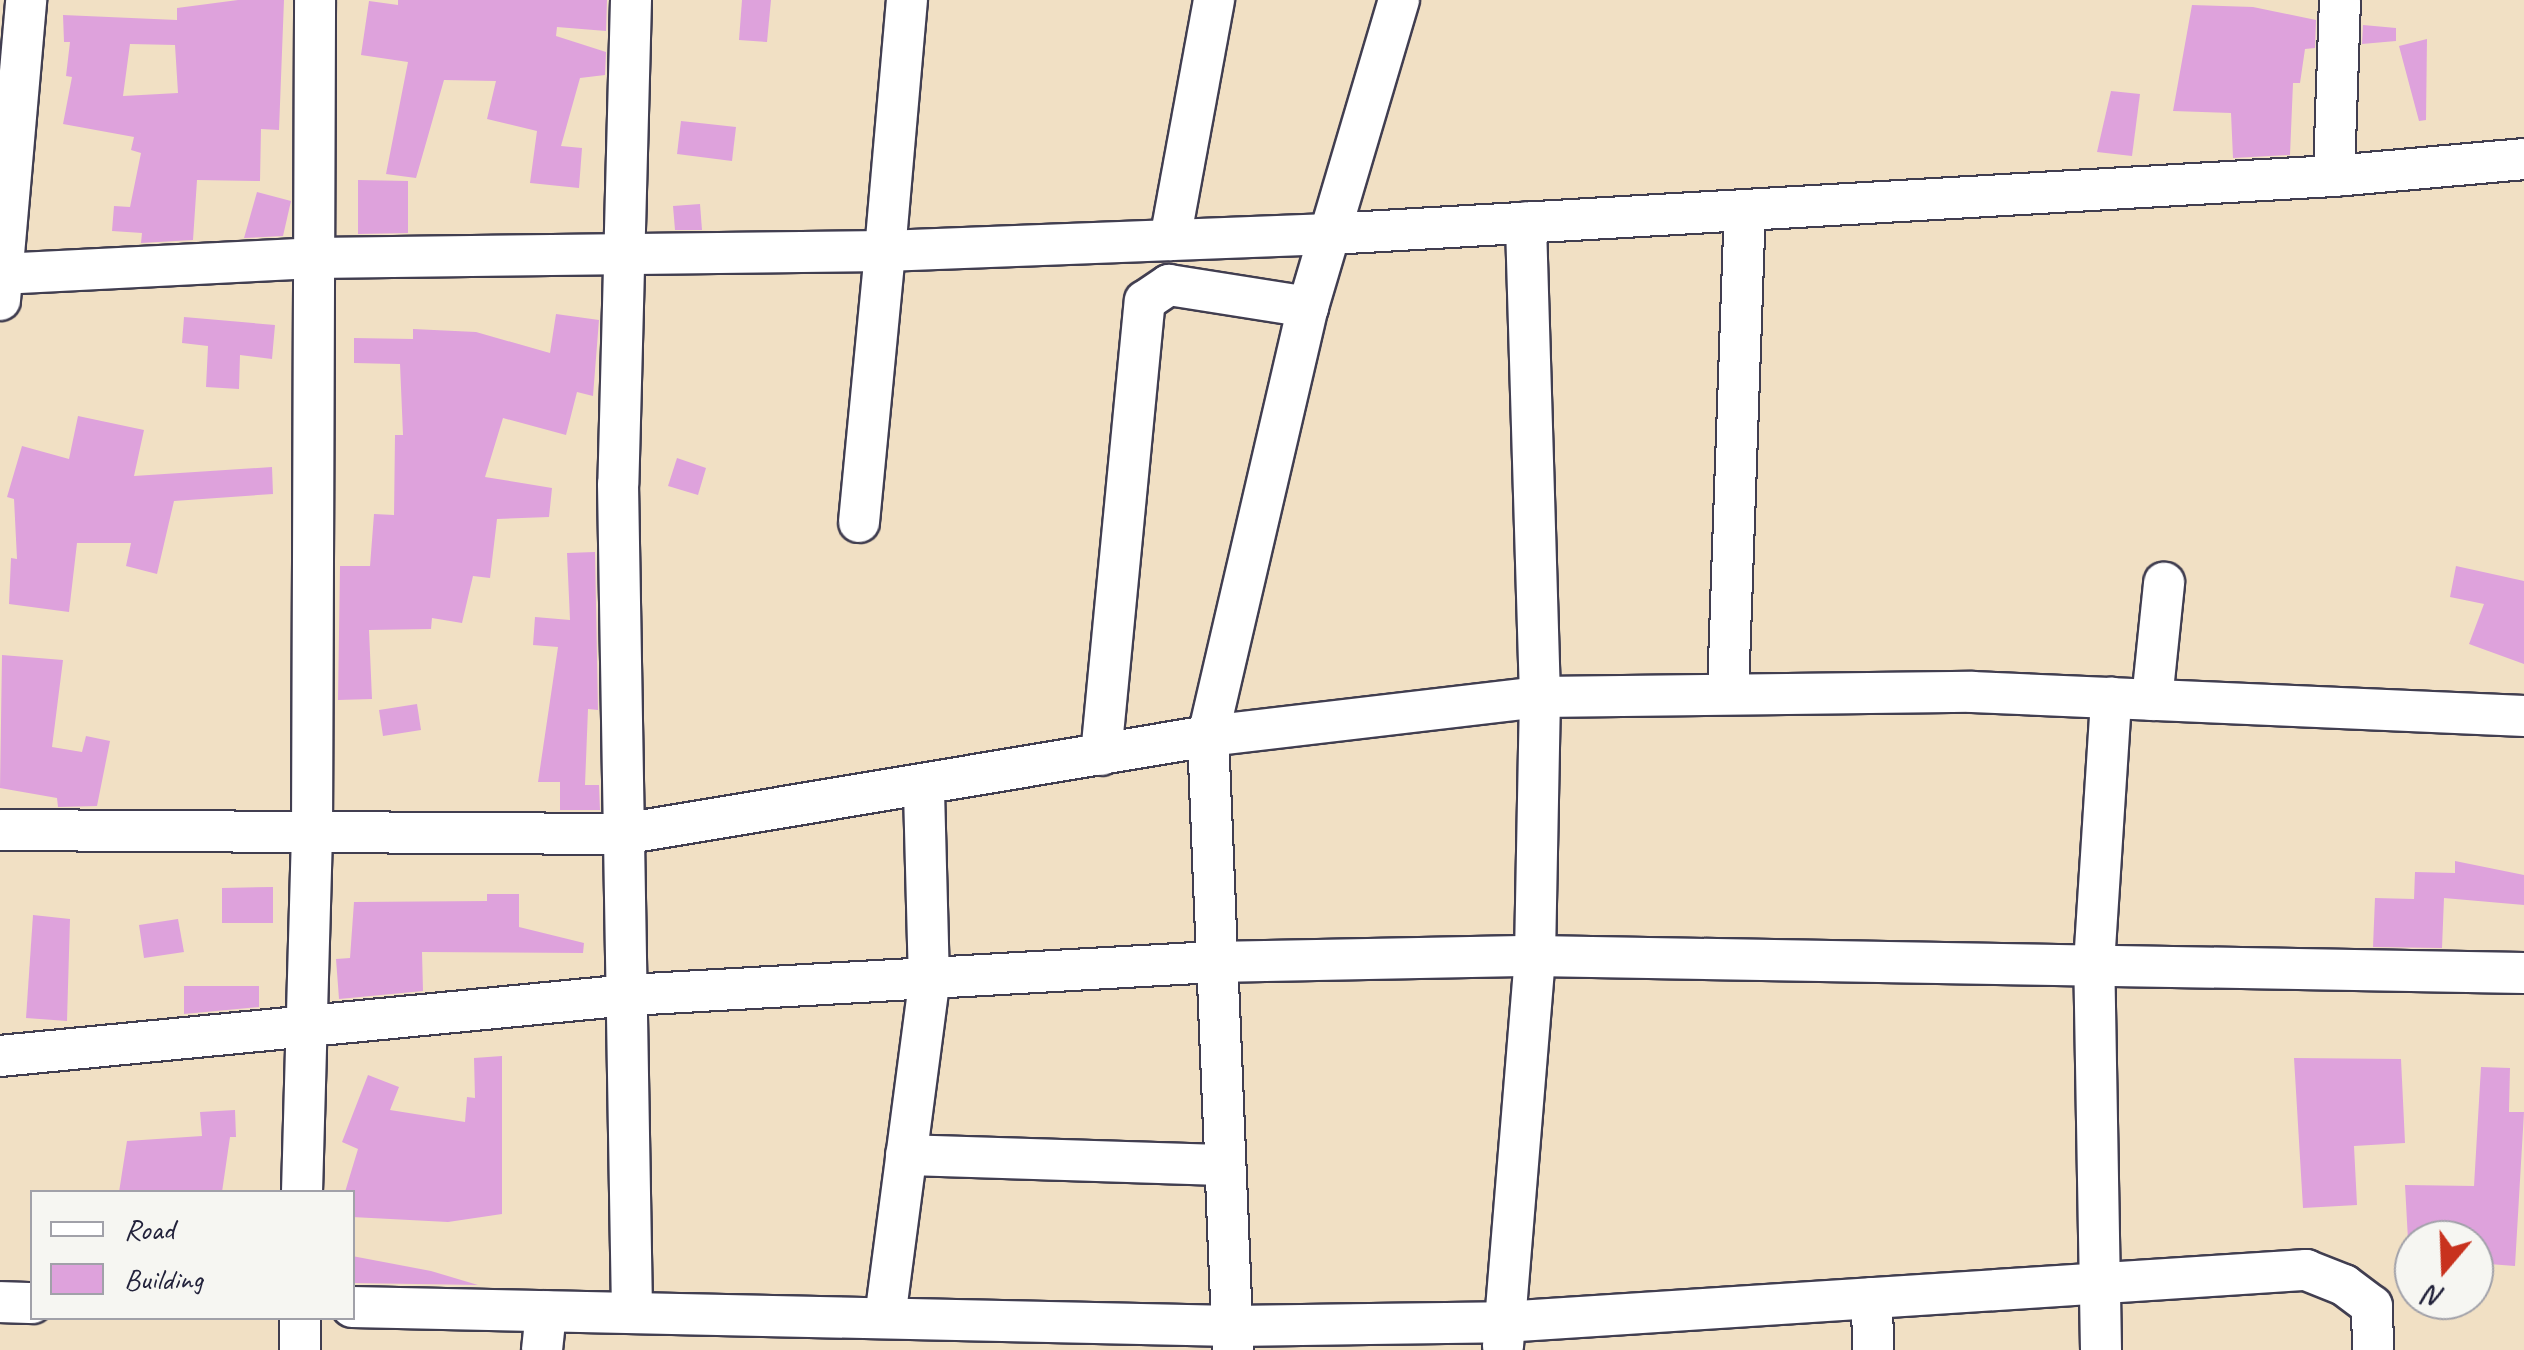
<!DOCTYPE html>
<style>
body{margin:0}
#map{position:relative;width:2524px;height:1350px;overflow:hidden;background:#f1e0c4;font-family:Caveat,sans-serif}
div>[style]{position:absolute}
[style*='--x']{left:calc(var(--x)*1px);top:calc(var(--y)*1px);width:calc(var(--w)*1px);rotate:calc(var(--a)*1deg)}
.building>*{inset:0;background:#dea2dc}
.roads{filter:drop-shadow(2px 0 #413e50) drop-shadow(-2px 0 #413e50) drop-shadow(0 2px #413e50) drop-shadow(0 -2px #413e50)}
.street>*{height:40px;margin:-20px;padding:0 20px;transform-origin:20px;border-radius:20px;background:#fff}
span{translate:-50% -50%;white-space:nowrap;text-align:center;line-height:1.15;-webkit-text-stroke:10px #f6f6f2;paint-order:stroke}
.legend{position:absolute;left:30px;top:1190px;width:325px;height:130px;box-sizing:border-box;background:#f6f6f2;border:2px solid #a1a1a9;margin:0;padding:12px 18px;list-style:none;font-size:30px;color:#22223b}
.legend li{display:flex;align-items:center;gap:20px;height:50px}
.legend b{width:50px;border:2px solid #a1a1a9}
.north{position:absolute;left:2394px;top:1220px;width:100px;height:100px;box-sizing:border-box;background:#f6f6f2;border:2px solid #a1a1a9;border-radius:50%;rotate:199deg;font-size:28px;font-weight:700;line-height:40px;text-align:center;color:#22223b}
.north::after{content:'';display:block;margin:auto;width:35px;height:45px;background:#c8321e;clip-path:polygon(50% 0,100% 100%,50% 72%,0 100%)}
</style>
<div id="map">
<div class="building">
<div style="clip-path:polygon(evenodd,238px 0,284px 0,279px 130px,261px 129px,260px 181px,197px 180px,193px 240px,141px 243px,142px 233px,112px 231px,114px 206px,130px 207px,141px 153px,131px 150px,134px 137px,63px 124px,72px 77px,66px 76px,70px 42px,64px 42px,63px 15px,177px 20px,177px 8px,238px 0,130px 44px,175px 45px,178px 93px,123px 96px,130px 44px)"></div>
<div style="clip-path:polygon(398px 0,607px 0,606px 31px,557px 27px,556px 36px,606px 52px,605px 75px,580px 78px,561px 146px,582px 148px,579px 188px,530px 183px,537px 131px,487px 119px,496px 81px,444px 80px,416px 178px,386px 174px,408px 62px,361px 55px,369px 1px,398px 5px)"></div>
<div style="clip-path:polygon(742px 0,771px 0,767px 42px,739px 40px)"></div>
<div style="clip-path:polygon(2192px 5px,2253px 7px,2316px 20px,2315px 48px,2305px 49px,2300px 83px,2293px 83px,2290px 155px,2233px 158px,2231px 113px,2173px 111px)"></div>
<div style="clip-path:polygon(2363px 25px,2396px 28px,2396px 41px,2362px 44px)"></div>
<div style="clip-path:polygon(2427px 39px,2426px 120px,2419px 121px,2399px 46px)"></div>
<div style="clip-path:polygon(2111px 91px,2140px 94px,2132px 156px,2097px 152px)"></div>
<div style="clip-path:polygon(681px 121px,736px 127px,732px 161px,677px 154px)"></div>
<div style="clip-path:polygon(358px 180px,408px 181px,408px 233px,358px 234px)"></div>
<div style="clip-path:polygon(257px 192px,291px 201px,283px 236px,244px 238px)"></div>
<div style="clip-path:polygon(700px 204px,702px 230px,675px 230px,673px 206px)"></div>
<div style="clip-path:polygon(556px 314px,599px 320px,593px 396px,577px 392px,566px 435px,503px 418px,485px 477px,552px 488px,549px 517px,497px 519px,490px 578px,473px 576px,462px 623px,432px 618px,431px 629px,369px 630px,372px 699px,338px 700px,340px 566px,370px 566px,374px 514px,394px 515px,395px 435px,403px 435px,400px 364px,354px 363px,354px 338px,413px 339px,413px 329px,476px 332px,550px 353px)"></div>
<div style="clip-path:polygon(184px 317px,275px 325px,272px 359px,240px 355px,239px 389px,206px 387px,208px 346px,182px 343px)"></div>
<div style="clip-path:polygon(78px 416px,144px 430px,134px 476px,272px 467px,273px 494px,174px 501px,157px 574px,126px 566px,131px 543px,77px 543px,69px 612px,9px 604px,11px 558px,17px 559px,14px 499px,7px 497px,22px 446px,69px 459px)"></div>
<div style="clip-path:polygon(677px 458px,706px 468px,698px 495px,668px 486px)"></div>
<div style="clip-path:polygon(595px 552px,598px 710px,588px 709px,585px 785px,599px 785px,600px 810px,560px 810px,560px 782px,538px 782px,558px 647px,533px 645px,535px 617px,570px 620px,567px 553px)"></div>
<div style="clip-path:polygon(2456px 566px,2524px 581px,2524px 664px,2469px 644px,2484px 604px,2450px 597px)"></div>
<div style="clip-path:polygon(2px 655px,63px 660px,52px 747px,82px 752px,86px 736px,110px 741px,97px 806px,58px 807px,57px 798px,0 788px)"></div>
<div style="clip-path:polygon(417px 704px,421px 730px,383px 736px,379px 710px)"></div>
<div style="clip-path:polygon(2455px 861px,2524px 875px,2524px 905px,2444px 898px,2442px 948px,2373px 947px,2375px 898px,2414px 899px,2415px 872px,2455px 873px)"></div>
<div style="clip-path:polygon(273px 887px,273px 923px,222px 923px,222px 888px)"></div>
<div style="clip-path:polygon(487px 894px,519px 894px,519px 927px,584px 943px,583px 953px,422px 952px,423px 991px,339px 999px,336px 959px,350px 958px,354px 902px,487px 901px)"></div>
<div style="clip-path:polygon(33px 915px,70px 919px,67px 1021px,26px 1018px)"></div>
<div style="clip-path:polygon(178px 919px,184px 952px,144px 958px,139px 925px)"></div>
<div style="clip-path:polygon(184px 986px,259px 986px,259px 1007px,184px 1014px)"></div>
<div style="clip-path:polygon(502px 1056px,502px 1214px,448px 1222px,352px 1217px,352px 1192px,345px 1192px,358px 1149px,342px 1142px,368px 1075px,399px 1087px,390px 1110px,465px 1122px,467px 1097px,475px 1098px,474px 1058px)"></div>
<div style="clip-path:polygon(2294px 1058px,2401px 1059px,2405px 1143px,2354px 1146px,2357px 1205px,2303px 1208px)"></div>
<div style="clip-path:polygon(2481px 1067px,2510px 1068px,2509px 1112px,2524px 1112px,2515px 1266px,2476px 1263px,2478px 1240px,2408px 1240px,2405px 1185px,2474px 1186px)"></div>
<div style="clip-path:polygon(235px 1110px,236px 1137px,230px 1137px,222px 1192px,119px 1192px,127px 1141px,202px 1136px,200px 1112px)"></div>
<div style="clip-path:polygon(352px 1256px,431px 1271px,478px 1285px,352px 1283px)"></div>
</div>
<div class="roads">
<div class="street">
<div style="--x:631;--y:0;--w:484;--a:91.5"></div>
<div style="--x:618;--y:484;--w:829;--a:89.03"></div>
<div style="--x:2340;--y:0;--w:176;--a:92"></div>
<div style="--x:2334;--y:176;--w:191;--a:-5.1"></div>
<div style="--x:1170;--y:240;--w:244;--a:-79.6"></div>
<div style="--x:0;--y:274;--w:314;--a:-2.9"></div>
<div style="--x:314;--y:258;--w:571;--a:-0.7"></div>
<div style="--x:885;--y:251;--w:252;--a:-85"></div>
<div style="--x:0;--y:300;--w:301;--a:-85"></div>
<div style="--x:859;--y:522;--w:272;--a:-84.5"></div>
<div style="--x:885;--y:251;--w:445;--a:-2.2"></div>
<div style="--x:1330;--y:234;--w:1006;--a:-3.31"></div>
<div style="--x:1728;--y:692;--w:482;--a:-88"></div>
<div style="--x:2152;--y:700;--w:118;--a:-84.1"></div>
<div style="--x:1101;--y:755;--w:456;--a:-84.5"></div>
<div style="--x:1145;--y:301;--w:29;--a:-34"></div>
<div style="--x:1169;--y:285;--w:141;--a:9"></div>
<div style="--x:0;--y:830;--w:623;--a:0.37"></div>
<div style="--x:623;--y:834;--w:593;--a:-9.51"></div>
<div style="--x:1208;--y:736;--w:334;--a:-6.7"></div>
<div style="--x:1540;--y:697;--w:432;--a:-0.7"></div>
<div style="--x:1972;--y:692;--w:553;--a:2.49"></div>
<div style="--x:0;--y:1056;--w:632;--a:-5.54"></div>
<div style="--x:629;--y:995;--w:586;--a:-3.23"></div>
<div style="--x:1214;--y:962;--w:321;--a:-1.1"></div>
<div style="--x:1535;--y:956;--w:989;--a:0.98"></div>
<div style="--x:906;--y:1155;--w:319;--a:1.8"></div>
<div style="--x:302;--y:1192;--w:358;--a:-88.4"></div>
<div style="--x:312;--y:834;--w:834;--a:-89.79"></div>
<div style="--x:1872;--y:1298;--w:52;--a:88.9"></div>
<div style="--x:0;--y:1302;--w:32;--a:2"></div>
<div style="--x:352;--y:1307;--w:881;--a:1.24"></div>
<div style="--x:1233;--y:1326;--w:270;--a:-0.8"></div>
<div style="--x:1503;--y:1322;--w:805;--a:-3.71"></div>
<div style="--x:2306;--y:1270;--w:41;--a:21.5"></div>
<div style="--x:2344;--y:1285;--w:35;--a:37"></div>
<div style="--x:2372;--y:1306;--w:44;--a:88.7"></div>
<div style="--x:885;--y:1318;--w:339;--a:-82.5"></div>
<div style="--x:929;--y:982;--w:197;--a:-91.5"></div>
<div style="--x:1503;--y:1346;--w:391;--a:-85.3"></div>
<div style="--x:1535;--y:956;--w:259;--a:-88.9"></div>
<div style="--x:1540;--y:697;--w:475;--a:-91.7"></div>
<div style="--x:300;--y:1350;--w:32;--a:-90"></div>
<div style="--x:542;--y:1350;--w:39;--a:-84"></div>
<div style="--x:1233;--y:1350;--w:615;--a:-92.33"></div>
<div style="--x:1208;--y:736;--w:441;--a:-76.9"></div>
<div style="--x:1308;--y:307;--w:320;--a:-73.5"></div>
<div style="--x:2101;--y:1350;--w:386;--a:-91"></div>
<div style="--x:2094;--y:964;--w:267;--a:-86.3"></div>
</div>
</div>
<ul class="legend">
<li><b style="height:12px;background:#fff"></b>Road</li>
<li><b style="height:28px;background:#dea2dc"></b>Building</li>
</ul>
<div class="north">N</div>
</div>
